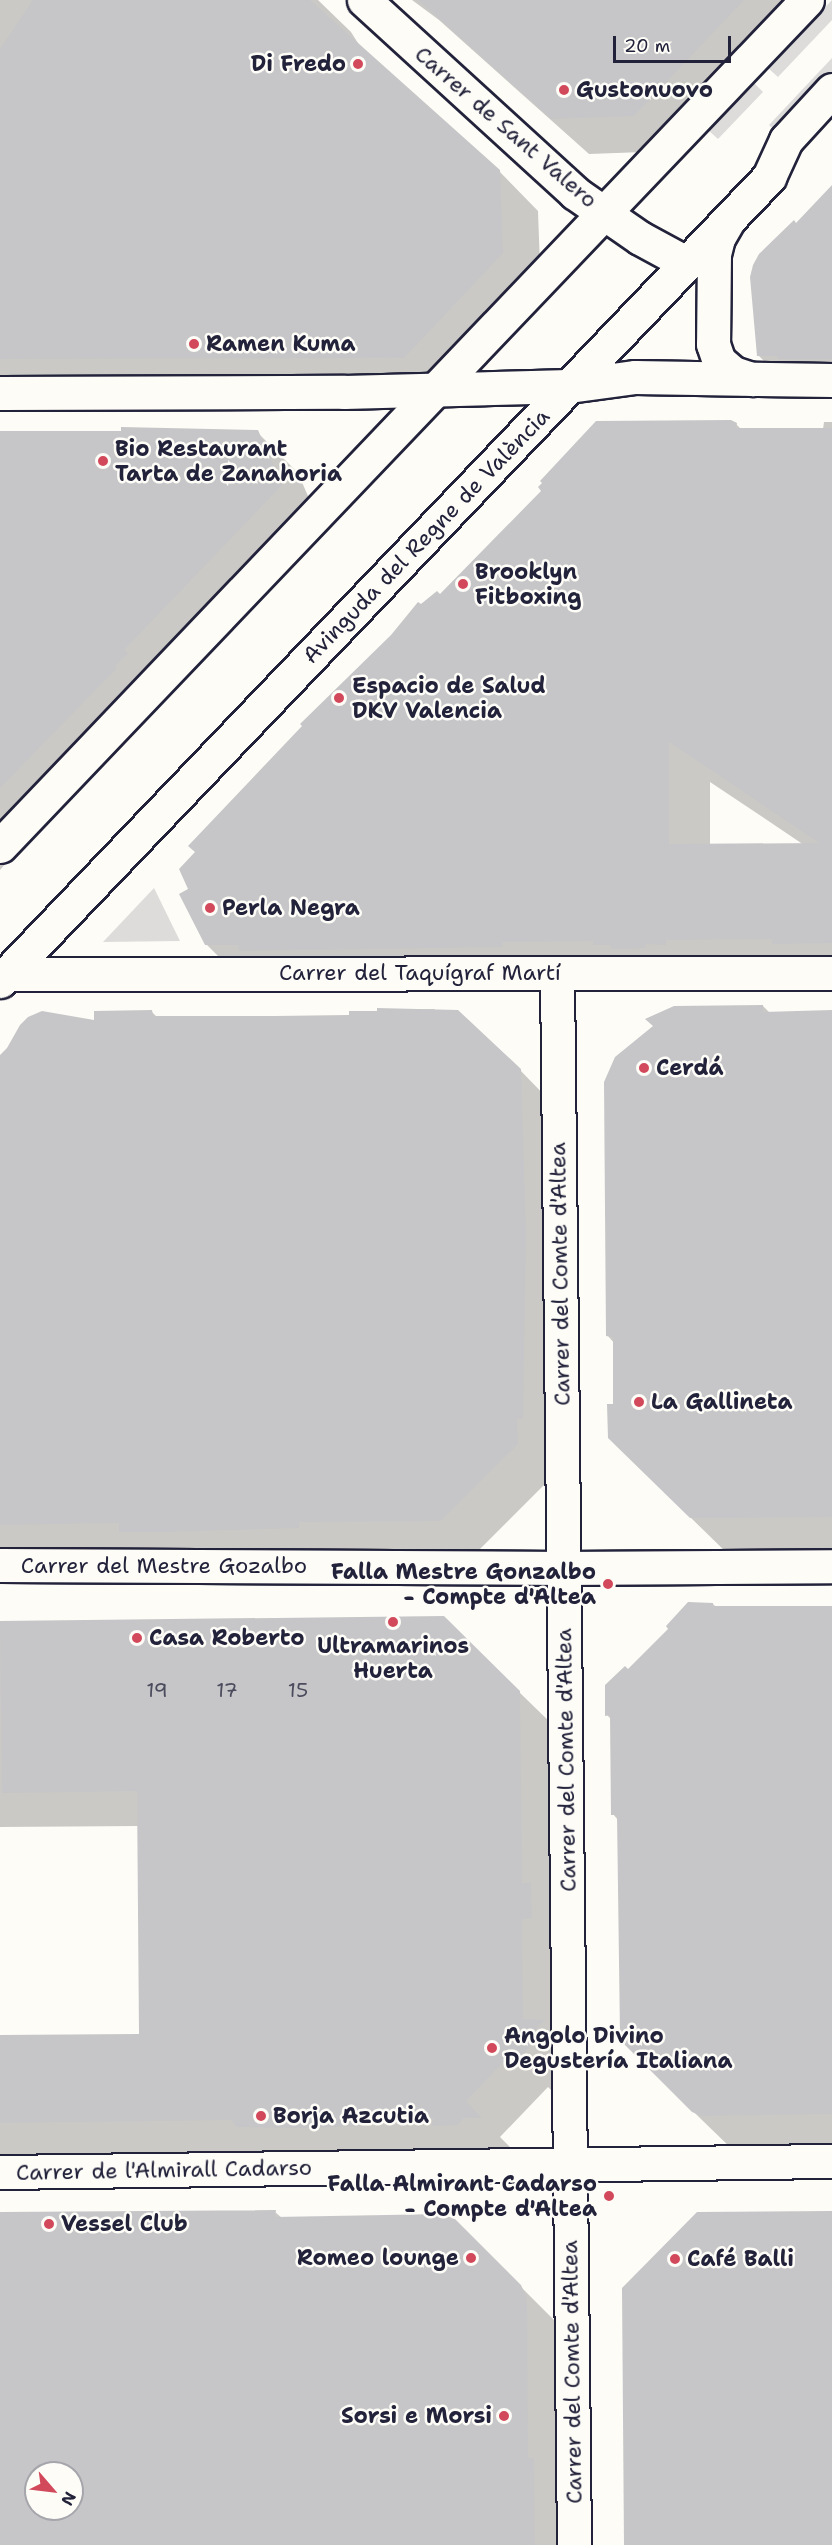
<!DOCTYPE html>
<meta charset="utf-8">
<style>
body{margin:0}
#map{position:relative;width:832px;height:2545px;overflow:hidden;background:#fdfcf7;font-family:"Shantell Sans",sans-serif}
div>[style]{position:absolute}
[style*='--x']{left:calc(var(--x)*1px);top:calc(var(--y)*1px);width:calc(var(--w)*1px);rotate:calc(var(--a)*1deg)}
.green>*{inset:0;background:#dddcdb}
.shadow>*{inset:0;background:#0003}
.building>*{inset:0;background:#c6c6c8}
.roads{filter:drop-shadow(2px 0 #22223b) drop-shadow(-2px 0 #22223b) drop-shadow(0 2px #22223b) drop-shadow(0 -2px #22223b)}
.minor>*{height:33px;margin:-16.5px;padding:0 16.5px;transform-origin:16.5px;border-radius:16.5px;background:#fdfcf7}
.secondary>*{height:33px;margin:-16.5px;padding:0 16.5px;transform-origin:16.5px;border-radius:16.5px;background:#fdfcf7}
.dots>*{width:16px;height:16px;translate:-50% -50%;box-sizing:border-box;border:3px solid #fdfcf7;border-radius:50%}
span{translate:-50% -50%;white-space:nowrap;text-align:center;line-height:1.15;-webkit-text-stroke:5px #fdfcf7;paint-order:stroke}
.number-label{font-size:20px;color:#4b4b5e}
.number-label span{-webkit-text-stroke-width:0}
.poi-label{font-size:22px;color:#22223b;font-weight:700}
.right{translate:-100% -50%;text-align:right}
.left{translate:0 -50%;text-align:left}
.street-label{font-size:22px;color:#22223b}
.north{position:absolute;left:24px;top:2461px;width:60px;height:60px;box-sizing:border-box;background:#fdfcf7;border:2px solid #a5a5ac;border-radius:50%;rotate:118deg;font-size:16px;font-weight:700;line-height:24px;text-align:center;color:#22223b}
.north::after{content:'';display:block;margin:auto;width:21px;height:27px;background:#d1495b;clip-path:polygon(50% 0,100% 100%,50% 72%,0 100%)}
.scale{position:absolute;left:613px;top:36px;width:118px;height:27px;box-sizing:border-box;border:3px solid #22223b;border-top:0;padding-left:8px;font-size:18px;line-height:21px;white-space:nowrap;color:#22223b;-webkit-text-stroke:4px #fdfcf7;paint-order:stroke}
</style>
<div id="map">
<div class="green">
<div style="clip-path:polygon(832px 0,832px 20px,778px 77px,768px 68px)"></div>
<div style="clip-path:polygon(832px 58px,832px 73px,776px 132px,769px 125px)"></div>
<div style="clip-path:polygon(753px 82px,763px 92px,718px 139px,708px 130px)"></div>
<div style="clip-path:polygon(154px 888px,180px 941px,103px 942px)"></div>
</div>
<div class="shadow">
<div style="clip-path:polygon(0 0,318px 0,351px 32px,361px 48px,499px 171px,538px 211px,541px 292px,443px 397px,0 398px)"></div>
<div style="clip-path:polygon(412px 0,815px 0,671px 151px,589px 154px,439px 20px)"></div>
<div style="clip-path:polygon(832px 187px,832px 399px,819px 399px,816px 396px,799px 396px,758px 355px,796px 225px)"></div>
<div style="clip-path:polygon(evenodd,824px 422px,832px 422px,832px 985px,687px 989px,655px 990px,651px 986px,282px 992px,276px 986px,248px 986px,206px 944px,190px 889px,421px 606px,736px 424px,741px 429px,823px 429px,824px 422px,710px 782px,764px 818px,804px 845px,710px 845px,710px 782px)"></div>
<div style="clip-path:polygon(257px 432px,298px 473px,321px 526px,155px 707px,156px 709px,36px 833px,34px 831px,0 870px,0 433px)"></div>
<div style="clip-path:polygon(763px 1006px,770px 1013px,832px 1012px,832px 1553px,729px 1555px,647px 1475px,615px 1405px,614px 1343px,608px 1336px)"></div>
<div style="clip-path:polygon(434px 1009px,520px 1070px,553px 1104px,551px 1478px,475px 1554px,0 1558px,0 1058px,95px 1022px,152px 1012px,158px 1018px,351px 1017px,351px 1012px)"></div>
<div style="clip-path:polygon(713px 1604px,717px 1608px,832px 1607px,832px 2156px,736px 2153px,668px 2087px,618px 1820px,613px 1814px,612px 1720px,607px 1715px,628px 1671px)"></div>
<div style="clip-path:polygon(443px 1618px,555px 1727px,554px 2093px,548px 2087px,500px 2137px,515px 2152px,0 2157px,0 2036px,140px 2035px,139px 1826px,0 1827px,0 1622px)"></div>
<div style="clip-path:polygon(evenodd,275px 2212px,282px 2218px,454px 2220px,556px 2322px,569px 2545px,0 2545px,0 2213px,275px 2212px,36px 2473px,72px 2473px,72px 2509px,36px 2509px,36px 2473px)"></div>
</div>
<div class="building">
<div style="clip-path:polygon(33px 0,310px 0,500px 170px,503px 253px,404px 358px,0 359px,0 49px)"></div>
<div style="clip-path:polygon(418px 0,744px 0,634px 116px,551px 119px)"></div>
<div style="clip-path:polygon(832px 185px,832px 359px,777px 359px,777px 356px,757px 356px,750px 277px,753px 265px,759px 254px,794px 220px,796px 223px)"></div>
<div style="clip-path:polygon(evenodd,731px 420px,737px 423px,736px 428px,832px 428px,832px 943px,772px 944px,772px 939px,666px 940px,666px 945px,645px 944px,646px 948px,612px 949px,610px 945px,593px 945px,593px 941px,503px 942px,502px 947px,239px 951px,238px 945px,205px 945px,179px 894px,188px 889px,179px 869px,195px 852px,188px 846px,302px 726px,300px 724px,391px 635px,418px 602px,421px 604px,437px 591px,440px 594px,541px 491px,538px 487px,542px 483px,540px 481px,596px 421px,731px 420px,669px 742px,720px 776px,819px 843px,669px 844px,669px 742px)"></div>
<div style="clip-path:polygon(121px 427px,258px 430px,282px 485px,124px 650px,128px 653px,115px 666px,117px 668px,0 788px,0 431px,121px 431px)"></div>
<div style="clip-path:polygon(763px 1005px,763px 1012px,832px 1010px,832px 1517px,690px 1518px,608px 1438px,607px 1404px,613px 1404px,613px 1337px,606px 1336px,604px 1082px,615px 1057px,653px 1026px,645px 1019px,674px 1006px)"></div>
<div style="clip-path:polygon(377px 1008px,458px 1010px,521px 1069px,526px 1234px,523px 1419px,517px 1419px,518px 1444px,441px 1521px,299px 1522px,299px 1528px,164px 1532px,119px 1532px,119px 1523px,0 1525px,0 1055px,7px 1048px,20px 1025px,28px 1017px,42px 1011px,94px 1020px,94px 1011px,152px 1010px,153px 1016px,275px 1016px,349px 1015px,349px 1011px,377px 1011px)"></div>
<div style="clip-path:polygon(688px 1602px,713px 1603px,713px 1606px,832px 1606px,832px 2114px,702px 2116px,692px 2112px,625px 2045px,620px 2035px,617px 1815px,611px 1815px,610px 1715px,605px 1716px,605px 1685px,625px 1666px,628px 1669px,668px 1629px,666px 1626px)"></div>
<div style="clip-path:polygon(444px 1616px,520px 1691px,522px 1883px,531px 1883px,532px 1918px,522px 1919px,523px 2019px,544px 2020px,535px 2030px,534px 2041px,519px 2059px,512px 2053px,466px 2101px,482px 2118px,464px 2118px,457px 2125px,432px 2126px,433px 2118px,360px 2119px,360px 2126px,302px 2128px,237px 2127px,231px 2120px,0 2123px,0 2035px,139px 2034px,137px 1791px,2px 1793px,0 1621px)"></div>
<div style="clip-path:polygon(evenodd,276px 2210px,275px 2217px,442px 2214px,455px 2219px,521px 2285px,527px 2298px,528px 2458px,534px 2458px,535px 2545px,0 2545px,0 2212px,276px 2210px,36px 2473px,72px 2473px,72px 2509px,36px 2509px,36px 2473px)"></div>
<div style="clip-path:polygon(832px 2211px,832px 2545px,624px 2545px,622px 2288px,697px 2212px)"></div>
</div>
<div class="roads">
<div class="minor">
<div style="--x:364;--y:0;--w:286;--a:42.4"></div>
<div style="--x:575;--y:193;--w:79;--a:34.7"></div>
<div style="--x:640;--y:238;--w:52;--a:28.5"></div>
<div style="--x:729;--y:219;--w:22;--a:120"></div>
<div style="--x:718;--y:238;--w:16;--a:104"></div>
<div style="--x:714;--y:254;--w:90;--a:90.6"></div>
<div style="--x:713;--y:344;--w:18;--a:71"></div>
<div style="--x:719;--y:361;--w:18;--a:41"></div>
<div style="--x:733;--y:373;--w:20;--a:18"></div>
<div style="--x:0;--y:393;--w:344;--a:-0.2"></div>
<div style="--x:344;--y:392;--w:225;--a:-1.5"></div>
<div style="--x:569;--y:386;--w:67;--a:-7.8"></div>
<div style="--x:635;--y:377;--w:197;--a:0.9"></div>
<div style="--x:0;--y:974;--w:832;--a:-0.07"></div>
<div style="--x:557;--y:974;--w:1571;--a:89.38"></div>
<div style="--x:0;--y:1565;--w:564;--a:0.3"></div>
<div style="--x:564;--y:1568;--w:268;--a:-0.4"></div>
<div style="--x:0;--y:2172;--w:832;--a:-0.76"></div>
</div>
<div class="secondary">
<div style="--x:0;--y:846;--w:1169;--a:-46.35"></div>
<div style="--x:0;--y:981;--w:1113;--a:-46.27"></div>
<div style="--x:769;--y:177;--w:41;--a:-65.3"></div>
<div style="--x:786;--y:140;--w:68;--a:-47.4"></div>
</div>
</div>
<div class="dots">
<div style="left:358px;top:64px;background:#d1495b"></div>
<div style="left:564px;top:90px;background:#d1495b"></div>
<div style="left:194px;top:344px;background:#d1495b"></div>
<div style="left:103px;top:461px;background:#d1495b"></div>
<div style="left:463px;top:584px;background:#d1495b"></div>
<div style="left:339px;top:698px;background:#d1495b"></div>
<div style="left:210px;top:908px;background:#d1495b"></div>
<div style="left:644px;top:1068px;background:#d1495b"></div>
<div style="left:639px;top:1402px;background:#d1495b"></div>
<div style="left:608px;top:1584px;background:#d1495b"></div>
<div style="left:393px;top:1622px;background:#d1495b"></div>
<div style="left:137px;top:1638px;background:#d1495b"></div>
<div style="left:492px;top:2048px;background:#d1495b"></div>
<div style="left:261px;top:2116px;background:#d1495b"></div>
<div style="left:609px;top:2196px;background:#d1495b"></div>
<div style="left:49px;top:2224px;background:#d1495b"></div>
<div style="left:471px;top:2258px;background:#d1495b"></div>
<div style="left:675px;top:2259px;background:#d1495b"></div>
<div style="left:504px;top:2416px;background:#d1495b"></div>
</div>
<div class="number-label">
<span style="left:157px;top:1690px">19</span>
<span style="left:227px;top:1690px">17</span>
<span style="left:298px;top:1690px">15</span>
</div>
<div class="poi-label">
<span class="right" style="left:346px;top:64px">Di Fredo</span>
<span class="left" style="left:576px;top:90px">Gustonuovo</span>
<span class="left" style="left:206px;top:344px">Ramen Kuma</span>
<span class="left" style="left:115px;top:461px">Bio Restaurant<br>Tarta de Zanahoria</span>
<span class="left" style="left:475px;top:584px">Brooklyn<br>Fitboxing</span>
<span class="left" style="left:352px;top:698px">Espacio de Salud<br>DKV Valencia</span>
<span class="left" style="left:222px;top:908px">Perla Negra</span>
<span class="left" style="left:656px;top:1068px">Cerdá</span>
<span class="left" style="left:651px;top:1402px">La Gallineta</span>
<span class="right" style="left:596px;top:1584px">Falla Mestre Gonzalbo<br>- Compte d'Altea</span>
<span class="left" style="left:149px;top:1638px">Casa Roberto</span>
<span style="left:393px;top:1658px">Ultramarinos<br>Huerta</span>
<span class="left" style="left:504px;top:2048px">Angolo Divino<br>Degustería Italiana</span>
<span class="left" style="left:273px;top:2116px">Borja Azcutia</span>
<span class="right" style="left:597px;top:2196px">Falla Almirant Cadarso<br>- Compte d'Altea</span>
<span class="left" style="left:61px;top:2224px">Vessel Club</span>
<span class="right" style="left:459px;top:2258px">Romeo lounge</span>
<span class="left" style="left:687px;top:2259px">Café Balli</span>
<span class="right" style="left:492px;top:2416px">Sorsi e Morsi</span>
</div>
<div class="street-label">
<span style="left:506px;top:127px;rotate:41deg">Carrer de Sant Valero</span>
<span style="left:426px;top:536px;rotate:-46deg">Avinguda del Regne de València</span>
<span style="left:420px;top:973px">Carrer del Taquígraf Martí</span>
<span style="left:560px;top:1274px;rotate:-91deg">Carrer del Comte d'Altea</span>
<span style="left:164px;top:1566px">Carrer del Mestre Gozalbo</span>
<span style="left:566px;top:1760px;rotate:-91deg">Carrer del Comte d'Altea</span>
<span style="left:164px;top:2170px;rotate:-1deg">Carrer de l'Almirall Cadarso</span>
<span style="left:572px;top:2372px;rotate:-91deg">Carrer del Comte d'Altea</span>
</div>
<div class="north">N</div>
<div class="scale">20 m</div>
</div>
